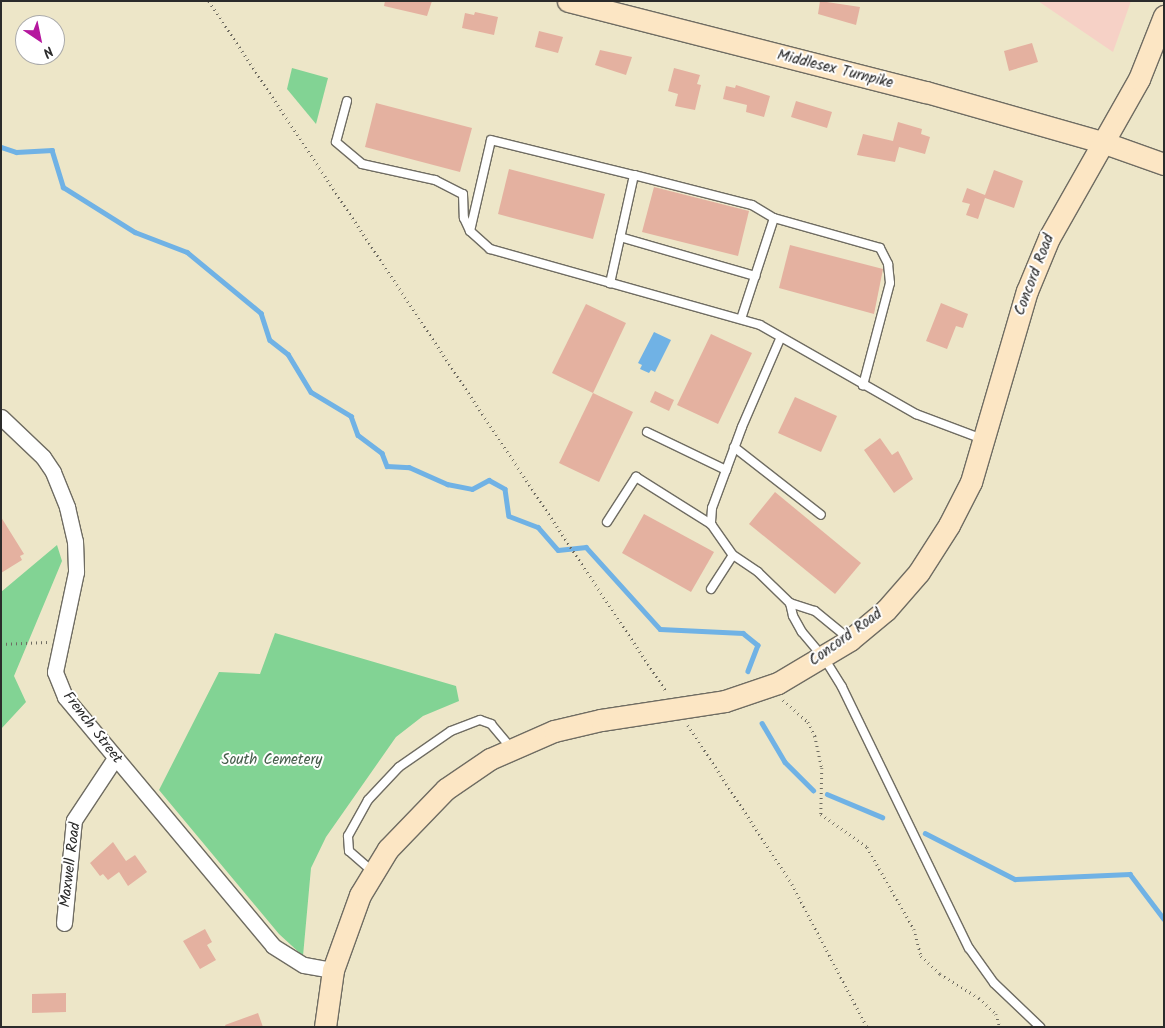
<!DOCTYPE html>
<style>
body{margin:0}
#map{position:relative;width:1165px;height:1028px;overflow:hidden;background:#ede6c8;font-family:Kalam,sans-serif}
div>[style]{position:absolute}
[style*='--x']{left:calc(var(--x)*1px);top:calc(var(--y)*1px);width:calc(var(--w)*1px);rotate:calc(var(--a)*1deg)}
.built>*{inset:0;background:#f6d1c6}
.green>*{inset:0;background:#82d394}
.water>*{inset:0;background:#70b2e5}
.stream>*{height:4.5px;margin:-2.25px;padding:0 2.25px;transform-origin:2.25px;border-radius:2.25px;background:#70b2e5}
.building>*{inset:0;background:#e4b1a0}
.path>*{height:2.5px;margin-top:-1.25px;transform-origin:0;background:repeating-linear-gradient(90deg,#6f6c62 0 1px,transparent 0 5px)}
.roads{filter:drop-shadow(1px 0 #6f6c62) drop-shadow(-1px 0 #6f6c62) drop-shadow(0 1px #6f6c62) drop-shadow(0 -1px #6f6c62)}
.lane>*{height:8px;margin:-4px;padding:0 4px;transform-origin:4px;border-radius:4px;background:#fff}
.street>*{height:15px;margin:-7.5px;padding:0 7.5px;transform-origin:7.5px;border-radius:7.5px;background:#fff}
.secondary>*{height:21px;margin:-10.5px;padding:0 10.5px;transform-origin:10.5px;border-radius:10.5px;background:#fce6c4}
span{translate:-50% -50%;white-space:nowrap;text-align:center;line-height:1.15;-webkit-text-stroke:4px #fff;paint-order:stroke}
.street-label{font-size:15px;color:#2b2b2b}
.park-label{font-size:15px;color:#455d4a}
.frame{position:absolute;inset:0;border:2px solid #2b2b2b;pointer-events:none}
.north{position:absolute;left:15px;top:15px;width:50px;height:50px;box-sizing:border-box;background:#fff;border:1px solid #aaa;border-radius:50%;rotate:146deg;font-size:14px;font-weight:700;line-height:20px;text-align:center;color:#2b2b2b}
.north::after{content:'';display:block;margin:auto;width:18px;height:22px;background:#b5179e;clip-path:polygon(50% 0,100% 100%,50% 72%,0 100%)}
</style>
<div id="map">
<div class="built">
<div style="clip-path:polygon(1038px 1px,1131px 1px,1113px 52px)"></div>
</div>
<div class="green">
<div style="clip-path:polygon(292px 68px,328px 78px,316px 124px,287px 89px)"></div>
<div style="clip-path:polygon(57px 545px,62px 561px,14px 676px,26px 702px,1px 729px,1px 592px)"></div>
<div style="clip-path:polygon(275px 633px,456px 686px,459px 701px,423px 716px,396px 737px,326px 837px,311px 868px,303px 956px,279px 934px,159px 790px,219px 672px,260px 674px)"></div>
</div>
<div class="water">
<div style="clip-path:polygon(654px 332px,671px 340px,655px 372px,651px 370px,649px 373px,640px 369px,642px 365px,638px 363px)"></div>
</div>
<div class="stream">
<div style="--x:1;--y:147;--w:16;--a:18"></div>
<div style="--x:16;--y:152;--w:36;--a:-3"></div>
<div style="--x:52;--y:150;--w:39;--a:73"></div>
<div style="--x:63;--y:187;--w:85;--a:32"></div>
<div style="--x:135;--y:232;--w:56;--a:21"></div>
<div style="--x:187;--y:252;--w:96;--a:39.5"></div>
<div style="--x:261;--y:313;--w:28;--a:72"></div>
<div style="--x:270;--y:340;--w:23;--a:38"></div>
<div style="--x:288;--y:354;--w:44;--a:58.8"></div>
<div style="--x:311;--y:392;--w:47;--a:31"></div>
<div style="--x:351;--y:416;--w:20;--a:70"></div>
<div style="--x:358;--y:435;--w:30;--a:37"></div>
<div style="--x:382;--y:453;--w:14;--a:69"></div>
<div style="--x:387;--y:466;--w:22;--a:3"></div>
<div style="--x:409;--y:467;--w:42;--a:24.1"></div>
<div style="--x:447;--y:484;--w:25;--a:11"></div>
<div style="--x:472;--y:489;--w:19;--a:-28"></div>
<div style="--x:489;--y:480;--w:18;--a:29"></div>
<div style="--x:505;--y:489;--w:27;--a:82"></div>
<div style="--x:509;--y:516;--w:31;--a:21"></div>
<div style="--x:538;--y:527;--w:30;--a:49"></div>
<div style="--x:558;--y:550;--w:28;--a:-6"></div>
<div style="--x:586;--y:547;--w:110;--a:47.9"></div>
<div style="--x:660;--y:629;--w:83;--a:2.8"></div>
<div style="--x:743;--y:633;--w:19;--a:39"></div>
<div style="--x:758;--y:645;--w:28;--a:111"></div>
<div style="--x:762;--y:723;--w:45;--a:59.5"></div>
<div style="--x:785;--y:762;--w:40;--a:45"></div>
<div style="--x:827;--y:794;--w:60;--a:22.7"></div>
<div style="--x:925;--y:833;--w:101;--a:27.1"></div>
<div style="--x:1015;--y:879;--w:115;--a:-2.5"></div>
<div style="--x:1130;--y:874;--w:56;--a:52.9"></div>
</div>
<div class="building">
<div style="clip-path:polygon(385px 1px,432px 1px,427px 16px,384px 6px)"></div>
<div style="clip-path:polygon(820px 1px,860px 7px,856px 25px,818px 14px)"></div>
<div style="clip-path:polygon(475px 12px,498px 17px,494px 35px,462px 28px,465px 13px,474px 15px)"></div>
<div style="clip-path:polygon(539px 31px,563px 37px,558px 53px,535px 47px)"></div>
<div style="clip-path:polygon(1032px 43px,1038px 62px,1009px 71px,1004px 51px)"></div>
<div style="clip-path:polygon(600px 50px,632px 57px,626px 75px,595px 65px)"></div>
<div style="clip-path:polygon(674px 68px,700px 75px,697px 84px,701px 85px,695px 110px,675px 106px,678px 94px,668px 91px)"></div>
<div style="clip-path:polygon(736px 85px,770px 96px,764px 117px,746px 112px,747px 105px,723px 99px,726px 86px,735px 88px)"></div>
<div style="clip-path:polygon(796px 101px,832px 112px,827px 128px,791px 117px)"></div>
<div style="clip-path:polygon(376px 103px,472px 128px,460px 172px,365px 147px)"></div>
<div style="clip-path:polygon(898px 122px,922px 129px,921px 134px,930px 137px,925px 154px,899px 147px,895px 162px,857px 155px,863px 134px,893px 141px)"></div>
<div style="clip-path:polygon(509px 169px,605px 194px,593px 239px,498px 214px)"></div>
<div style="clip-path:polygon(994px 170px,1023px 181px,1014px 208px,985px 198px,978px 219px,966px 215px,970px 204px,962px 202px,967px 188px,985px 195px)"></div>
<div style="clip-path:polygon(654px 187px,749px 211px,738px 256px,642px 232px)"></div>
<div style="clip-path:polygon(790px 245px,883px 269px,874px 314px,779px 288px)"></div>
<div style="clip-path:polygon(941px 303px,968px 314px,963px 328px,956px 326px,947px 349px,926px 341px)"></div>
<div style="clip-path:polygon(586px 304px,626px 323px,593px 393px,552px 373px)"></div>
<div style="clip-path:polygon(711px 334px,752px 353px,718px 424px,677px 405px)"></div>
<div style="clip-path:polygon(655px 391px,674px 400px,669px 411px,650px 402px)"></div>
<div style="clip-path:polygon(593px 393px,633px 412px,599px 482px,559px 463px)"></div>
<div style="clip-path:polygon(795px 397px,837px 416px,821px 452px,778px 433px)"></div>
<div style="clip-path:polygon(880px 438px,892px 455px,898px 451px,913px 479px,894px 493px,864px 450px)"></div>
<div style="clip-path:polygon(775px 492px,861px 563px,835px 594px,749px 524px)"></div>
<div style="clip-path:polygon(644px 514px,714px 552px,691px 592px,622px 553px)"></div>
<div style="clip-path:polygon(1px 517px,24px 554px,20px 556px,22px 560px,1px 573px)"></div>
<div style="clip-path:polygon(113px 842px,126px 861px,135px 855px,147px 872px,128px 886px,119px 872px,108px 880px,103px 874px,100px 876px,90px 863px)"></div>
<div style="clip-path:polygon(205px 929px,212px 942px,207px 945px,216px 960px,200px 969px,183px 941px)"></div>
<div style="clip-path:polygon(66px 993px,66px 1012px,32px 1013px,32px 994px)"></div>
<div style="clip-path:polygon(258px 1013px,263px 1027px,226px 1027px,225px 1025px)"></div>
</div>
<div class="path">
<div style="--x:209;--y:1;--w:828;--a:56.48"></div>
<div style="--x:1;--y:644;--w:46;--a:-2.5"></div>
<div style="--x:783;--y:700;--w:33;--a:41"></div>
<div style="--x:808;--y:722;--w:16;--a:63"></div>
<div style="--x:815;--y:736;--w:33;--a:78"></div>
<div style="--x:822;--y:768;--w:46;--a:91.2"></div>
<div style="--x:821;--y:814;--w:57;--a:35.7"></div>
<div style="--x:867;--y:847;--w:95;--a:60.2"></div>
<div style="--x:914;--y:929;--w:28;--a:75"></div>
<div style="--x:921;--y:956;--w:26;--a:43"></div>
<div style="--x:940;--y:974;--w:46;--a:31.6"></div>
<div style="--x:979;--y:998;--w:23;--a:43"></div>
<div style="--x:996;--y:1014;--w:14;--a:73"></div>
<div style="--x:688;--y:725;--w:190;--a:56.8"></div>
<div style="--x:792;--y:884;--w:161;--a:62.3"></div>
</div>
<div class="roads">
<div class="lane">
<div style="--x:347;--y:101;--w:42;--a:105"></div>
<div style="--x:336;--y:142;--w:34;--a:40"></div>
<div style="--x:362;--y:164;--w:75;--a:12.4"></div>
<div style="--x:435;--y:180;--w:31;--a:27"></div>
<div style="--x:463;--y:194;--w:24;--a:88"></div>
<div style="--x:464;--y:218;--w:14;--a:65"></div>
<div style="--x:470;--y:231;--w:27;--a:42"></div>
<div style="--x:490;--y:249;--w:280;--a:15.7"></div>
<div style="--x:760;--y:325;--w:180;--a:29.7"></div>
<div style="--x:916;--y:414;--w:71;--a:20.7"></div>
<div style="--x:634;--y:175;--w:122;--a:14.3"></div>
<div style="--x:752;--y:205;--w:26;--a:31"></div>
<div style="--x:470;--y:231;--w:93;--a:-77"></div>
<div style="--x:491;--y:140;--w:147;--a:13.8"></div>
<div style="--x:634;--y:175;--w:111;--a:102.5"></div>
<div style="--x:620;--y:237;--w:141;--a:16.1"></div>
<div style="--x:741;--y:319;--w:106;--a:-71.9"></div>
<div style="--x:774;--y:218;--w:110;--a:15.8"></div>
<div style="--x:880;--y:248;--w:18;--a:63"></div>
<div style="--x:888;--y:264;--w:19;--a:84"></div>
<div style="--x:890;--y:283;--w:106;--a:104.8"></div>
<div style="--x:780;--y:339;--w:96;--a:113.4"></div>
<div style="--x:742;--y:427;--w:86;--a:110.3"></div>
<div style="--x:712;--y:508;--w:16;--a:94"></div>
<div style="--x:711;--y:524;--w:38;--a:55"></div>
<div style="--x:733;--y:555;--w:30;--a:34"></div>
<div style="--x:758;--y:572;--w:45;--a:44.1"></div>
<div style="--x:790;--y:603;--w:26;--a:18"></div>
<div style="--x:815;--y:611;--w:43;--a:39.3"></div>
<div style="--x:647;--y:432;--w:88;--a:25.7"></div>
<div style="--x:734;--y:447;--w:110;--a:38"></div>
<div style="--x:607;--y:522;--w:54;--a:-57.2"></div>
<div style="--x:636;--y:477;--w:89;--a:32.1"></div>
<div style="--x:711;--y:589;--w:40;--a:-57.1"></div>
<div style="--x:790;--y:603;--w:13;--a:77"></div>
<div style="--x:793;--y:616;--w:18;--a:61"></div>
<div style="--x:802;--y:632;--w:34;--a:50"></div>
<div style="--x:824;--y:658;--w:34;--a:58"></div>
<div style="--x:842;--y:687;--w:290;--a:64.1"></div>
<div style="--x:969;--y:948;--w:43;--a:54.5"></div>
<div style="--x:994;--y:983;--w:64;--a:43.7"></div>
<div style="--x:372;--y:871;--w:30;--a:-139"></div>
<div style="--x:349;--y:851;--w:15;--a:-94"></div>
<div style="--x:348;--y:836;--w:41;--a:-60.9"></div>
<div style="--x:368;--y:800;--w:45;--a:-46.8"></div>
<div style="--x:399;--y:767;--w:63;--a:-34.7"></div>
<div style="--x:451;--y:731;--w:31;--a:-21"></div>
<div style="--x:480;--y:720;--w:12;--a:20"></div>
<div style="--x:491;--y:724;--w:31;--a:50"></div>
</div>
<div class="street">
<div style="--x:1;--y:417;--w:58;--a:43.6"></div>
<div style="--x:43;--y:457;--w:18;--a:56"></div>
<div style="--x:53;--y:472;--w:38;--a:68"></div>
<div style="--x:67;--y:507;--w:35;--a:77"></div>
<div style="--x:75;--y:541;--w:31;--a:88"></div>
<div style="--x:76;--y:572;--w:102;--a:101.9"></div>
<div style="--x:55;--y:672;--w:27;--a:68"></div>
<div style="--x:65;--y:697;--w:324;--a:50.1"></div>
<div style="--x:273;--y:946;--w:36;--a:32"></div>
<div style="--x:304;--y:965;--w:29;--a:10"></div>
<div style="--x:64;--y:923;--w:103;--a:-84.5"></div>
<div style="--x:74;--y:820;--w:74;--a:-56.5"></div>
</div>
<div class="secondary">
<div style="--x:568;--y:1;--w:369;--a:14.3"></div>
<div style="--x:926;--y:92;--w:183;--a:15.9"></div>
<div style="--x:1102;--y:142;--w:66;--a:19.5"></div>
<div style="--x:325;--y:1027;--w:58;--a:-82"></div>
<div style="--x:333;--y:970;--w:80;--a:-70.2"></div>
<div style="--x:360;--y:895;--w:54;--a:-58.7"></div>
<div style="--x:388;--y:849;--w:83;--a:-46"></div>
<div style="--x:446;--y:789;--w:53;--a:-34.3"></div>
<div style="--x:490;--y:759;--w:70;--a:-23.6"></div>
<div style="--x:554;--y:731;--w:48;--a:-13.2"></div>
<div style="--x:601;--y:720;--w:125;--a:-8.7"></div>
<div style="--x:725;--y:701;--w:56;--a:-18.8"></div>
<div style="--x:778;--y:683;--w:84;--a:-30.8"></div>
<div style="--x:850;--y:640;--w:47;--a:-39.8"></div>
<div style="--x:886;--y:610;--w:50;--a:-49"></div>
<div style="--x:919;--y:572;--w:56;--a:-57.4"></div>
<div style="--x:949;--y:525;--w:48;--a:-62.9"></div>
<div style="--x:971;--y:482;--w:199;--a:-73.7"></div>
<div style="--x:1027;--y:291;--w:57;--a:-67.5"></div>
<div style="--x:1049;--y:238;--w:183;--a:-60.5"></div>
<div style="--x:1139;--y:79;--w:68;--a:-68.4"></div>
</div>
</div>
<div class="street-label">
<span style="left:835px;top:70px;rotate:14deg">Middlesex Turnpike</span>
<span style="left:1035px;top:275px;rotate:-69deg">Concord Road</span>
<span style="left:846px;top:638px;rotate:-36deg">Concord Road</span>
<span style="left:92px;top:728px;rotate:52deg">French Street</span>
<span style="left:71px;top:865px;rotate:-83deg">Maxwell Road</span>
</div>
<div class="park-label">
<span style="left:272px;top:761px">South Cemetery</span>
</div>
<div class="frame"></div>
<div class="north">N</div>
</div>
